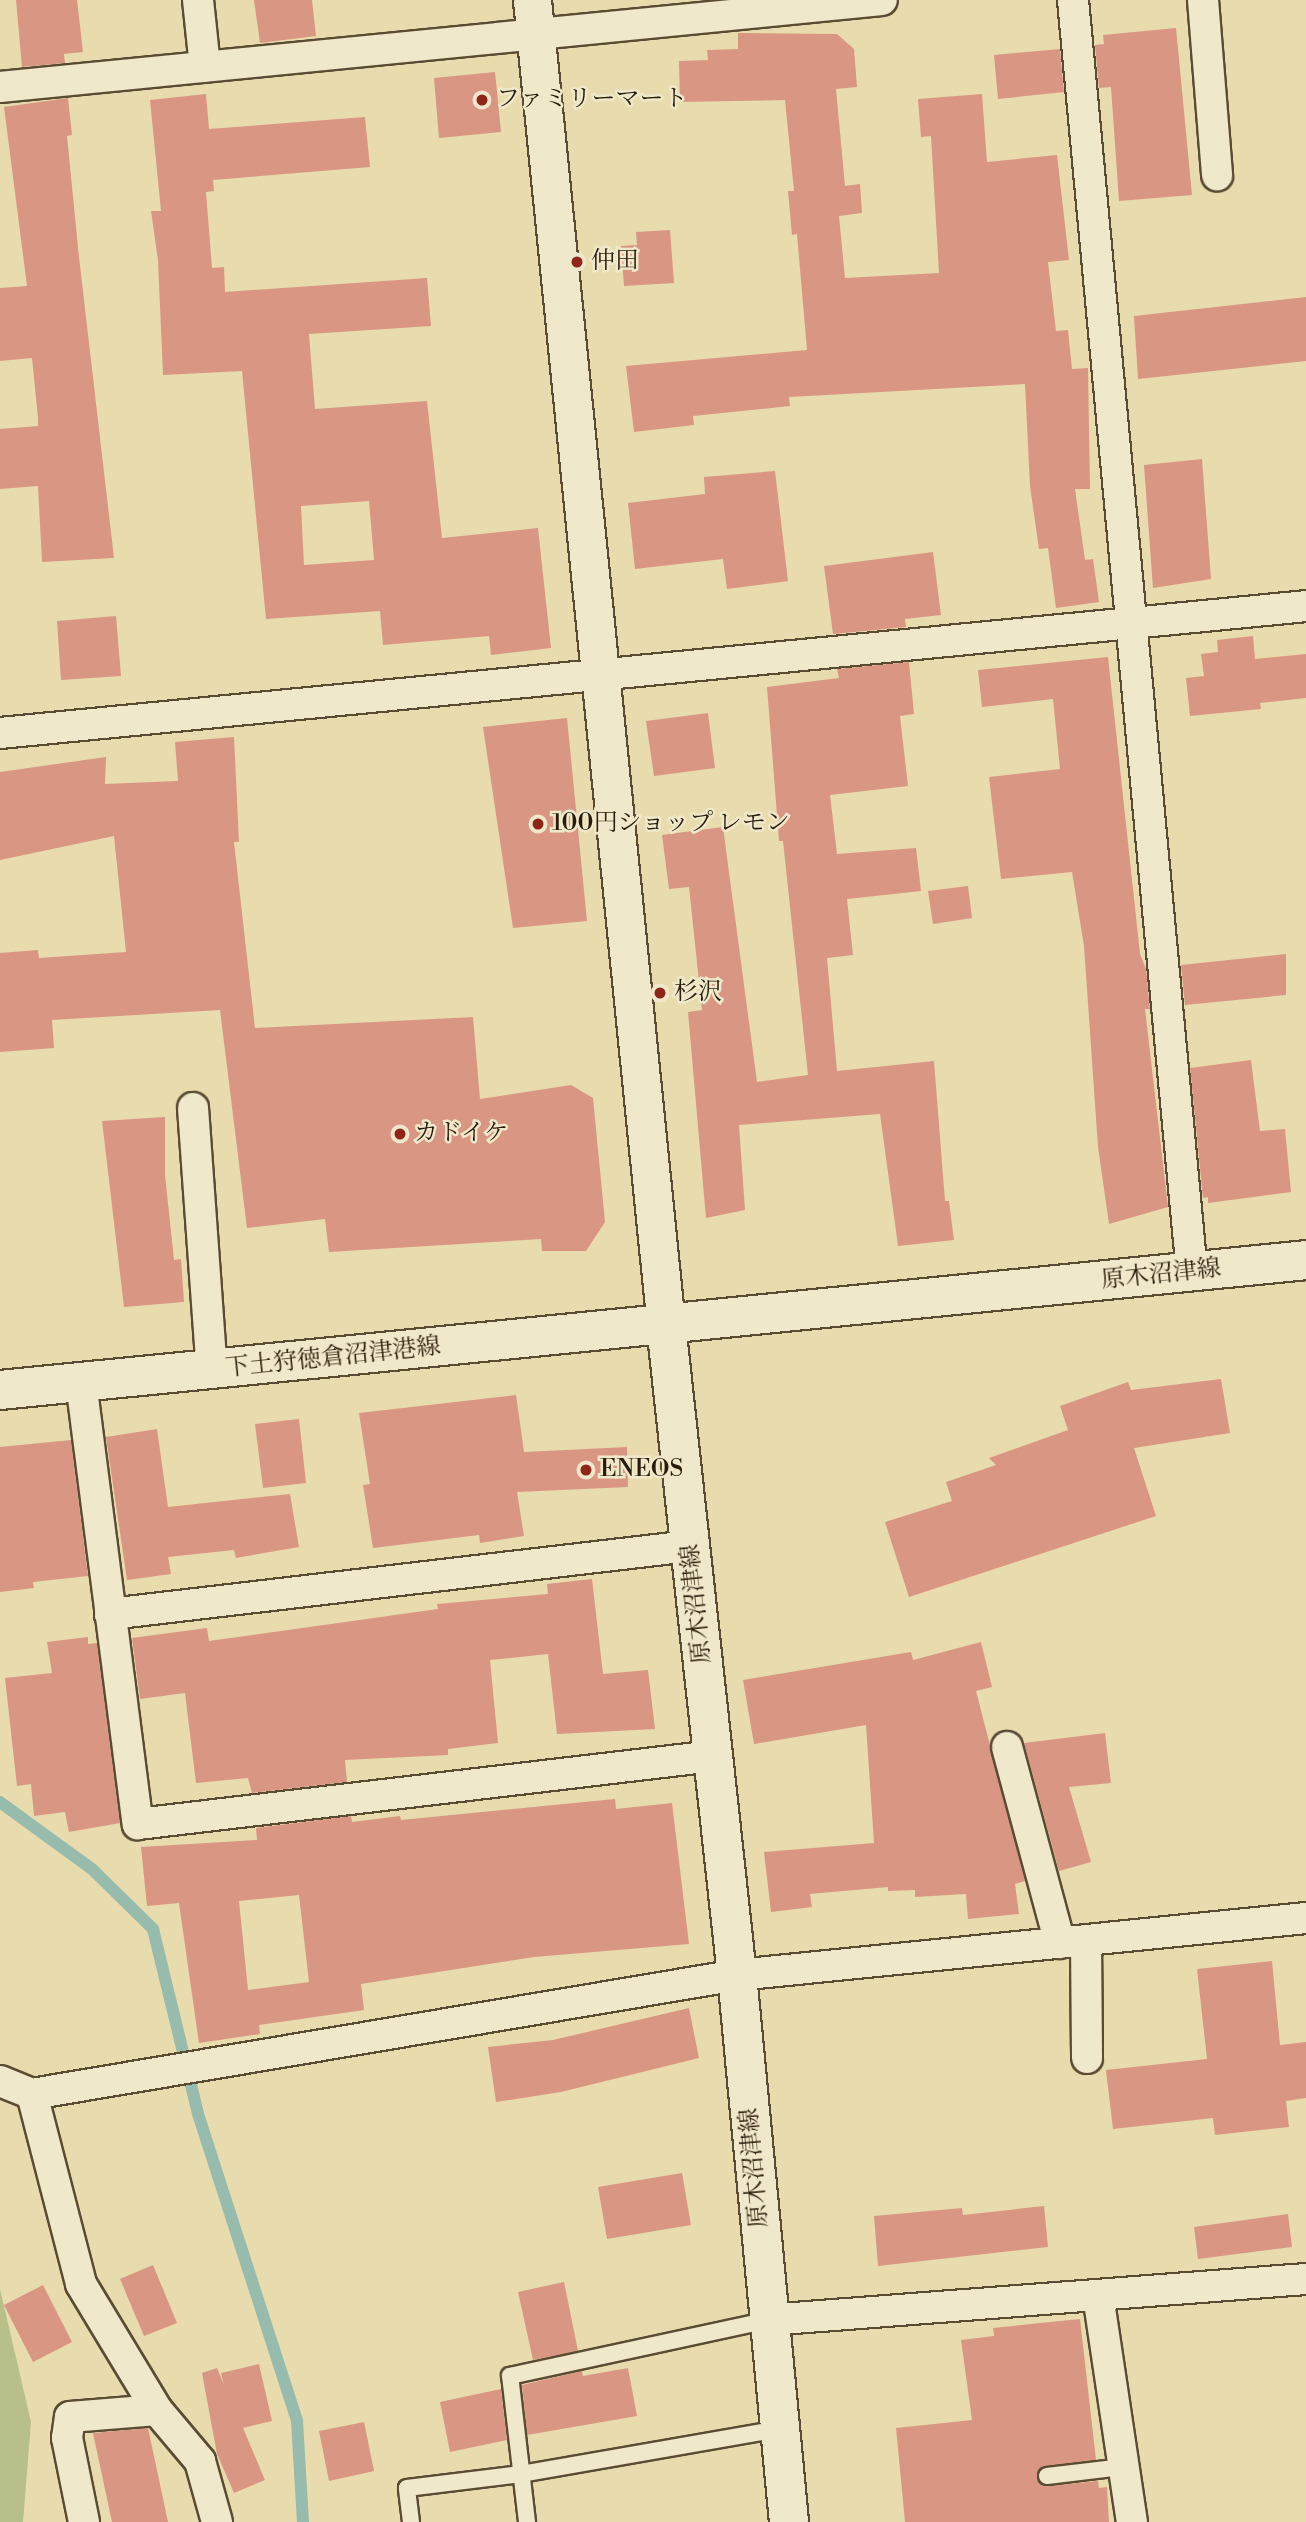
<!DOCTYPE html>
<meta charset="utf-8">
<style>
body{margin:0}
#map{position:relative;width:1306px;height:2522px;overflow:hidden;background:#e8dbae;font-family:"Libre Bodoni","Noto Serif JP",serif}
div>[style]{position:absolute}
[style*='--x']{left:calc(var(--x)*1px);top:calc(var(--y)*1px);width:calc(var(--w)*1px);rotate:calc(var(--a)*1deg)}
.green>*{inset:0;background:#b7c089}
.stream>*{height:12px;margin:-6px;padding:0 6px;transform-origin:6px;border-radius:6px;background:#97bbac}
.building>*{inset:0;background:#d99683}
.roads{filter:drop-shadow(2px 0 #5a4c33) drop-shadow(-2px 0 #5a4c33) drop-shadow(0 2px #5a4c33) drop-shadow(0 -2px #5a4c33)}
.service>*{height:16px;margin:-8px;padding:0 8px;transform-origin:8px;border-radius:8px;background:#f0e8ca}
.minor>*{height:30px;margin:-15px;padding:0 15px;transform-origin:15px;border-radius:15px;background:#f0e8ca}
.tertiary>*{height:37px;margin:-18.5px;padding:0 18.5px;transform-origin:18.5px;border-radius:18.5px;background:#f0e8ca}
.secondary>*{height:38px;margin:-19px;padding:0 19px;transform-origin:19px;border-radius:19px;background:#f0e8ca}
.dots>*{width:19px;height:19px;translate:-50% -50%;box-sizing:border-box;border:4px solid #f0e8ca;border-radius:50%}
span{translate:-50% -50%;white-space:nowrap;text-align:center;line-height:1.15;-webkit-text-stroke:5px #f0e8ca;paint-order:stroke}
.poi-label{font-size:24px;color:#2a1c0a}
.left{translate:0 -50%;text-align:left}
.street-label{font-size:24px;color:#2a1c0a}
</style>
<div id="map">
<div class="green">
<div style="clip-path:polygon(0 2289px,31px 2422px,23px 2522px,0 2522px)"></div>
</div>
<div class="stream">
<div style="--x:0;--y:1802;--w:114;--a:36.1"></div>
<div style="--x:92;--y:1869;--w:86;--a:44.5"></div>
<div style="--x:153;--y:1929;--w:190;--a:76.3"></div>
<div style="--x:198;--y:2114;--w:323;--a:72.1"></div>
<div style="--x:297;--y:2421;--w:101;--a:86.6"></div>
</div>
<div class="building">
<div style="clip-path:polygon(16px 0,77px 0,83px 52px,64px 54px,65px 63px,22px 67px)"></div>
<div style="clip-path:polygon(254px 0,312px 0,316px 36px,260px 43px)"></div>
<div style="clip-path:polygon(1176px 28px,1192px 195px,1119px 201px,1111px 87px,1099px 88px,1095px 45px,1104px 44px,1103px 35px)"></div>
<div style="clip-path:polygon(738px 33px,837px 34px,854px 49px,857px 87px,836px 89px,845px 186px,860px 184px,862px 213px,839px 216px,845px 278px,939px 273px,931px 136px,921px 137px,918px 99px,982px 94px,987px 162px,1057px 155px,1069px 260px,1048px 262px,1056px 331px,1068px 330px,1072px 369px,1088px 368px,1090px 489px,1075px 489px,1085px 560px,1093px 559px,1099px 602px,1056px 608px,1048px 548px,1039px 549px,1030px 486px,1025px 384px,789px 397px,790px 406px,693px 416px,694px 425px,634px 432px,626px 366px,807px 350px,797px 234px,792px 235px,788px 191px,794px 191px,785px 100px,680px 102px,679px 61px,708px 60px,707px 50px,738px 49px)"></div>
<div style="clip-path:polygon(1060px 49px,1064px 92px,998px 99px,994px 55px)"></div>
<div style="clip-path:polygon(495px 72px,501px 132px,439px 138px,434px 78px)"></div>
<div style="clip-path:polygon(evenodd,206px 94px,209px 129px,365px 117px,370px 167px,213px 180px,214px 191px,206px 192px,212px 268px,224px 267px,225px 292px,427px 278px,431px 326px,309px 334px,315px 409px,427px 401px,442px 538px,538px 528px,551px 648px,491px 655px,489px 636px,383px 645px,380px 611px,266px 619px,242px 371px,163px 375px,158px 260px,151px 211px,161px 211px,150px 100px,206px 94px,369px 501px,374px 560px,304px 565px,301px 506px,369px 501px)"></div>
<div style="clip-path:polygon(68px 98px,72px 135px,67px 136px,79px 257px,114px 558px,42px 562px,38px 486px,0 489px,0 429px,38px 426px,38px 418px,32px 358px,0 361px,0 288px,27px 286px,4px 107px)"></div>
<div style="clip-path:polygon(670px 230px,674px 283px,624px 286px,621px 246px,637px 245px,636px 232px)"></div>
<div style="clip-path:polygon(1306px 297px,1306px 361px,1138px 379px,1134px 316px)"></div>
<div style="clip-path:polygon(1202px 459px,1211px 579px,1153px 588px,1144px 465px)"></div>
<div style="clip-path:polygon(775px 471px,788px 581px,727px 589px,723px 559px,635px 569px,628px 503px,705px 494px,704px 477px)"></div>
<div style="clip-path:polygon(933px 552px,941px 615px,905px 619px,906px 627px,833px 634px,824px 566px)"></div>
<div style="clip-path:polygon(116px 616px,121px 676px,61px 680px,57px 621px)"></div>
<div style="clip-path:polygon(1253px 636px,1255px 659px,1306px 654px,1306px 698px,1260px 703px,1261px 709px,1190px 716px,1186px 678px,1204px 676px,1201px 654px,1218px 652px,1217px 640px)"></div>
<div style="clip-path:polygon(1108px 657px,1140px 954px,1146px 969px,1150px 1009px,1145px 1009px,1168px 1207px,1109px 1224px,1098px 1147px,1084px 946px,1072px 872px,1001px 879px,989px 777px,1060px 769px,1053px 699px,982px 707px,978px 670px)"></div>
<div style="clip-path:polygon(909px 662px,914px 714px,900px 716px,908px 786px,830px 795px,837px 854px,916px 848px,921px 891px,847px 899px,853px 955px,827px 958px,837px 1071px,934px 1061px,945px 1201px,949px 1201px,954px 1240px,898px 1246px,880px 1114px,739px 1125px,745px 1210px,706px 1218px,688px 1012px,702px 1010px,689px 887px,669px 889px,662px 835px,723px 827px,757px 1082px,808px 1075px,783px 841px,779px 841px,767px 687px,839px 678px,837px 669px)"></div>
<div style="clip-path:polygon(708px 713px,715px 768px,654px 776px,646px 721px)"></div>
<div style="clip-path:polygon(567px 718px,587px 921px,513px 928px,483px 727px)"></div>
<div style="clip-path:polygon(234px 737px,239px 842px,234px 842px,255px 1028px,473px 1017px,480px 1099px,571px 1085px,593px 1098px,605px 1222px,586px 1251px,542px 1251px,541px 1239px,329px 1252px,325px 1219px,247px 1228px,220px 1010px,52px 1020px,54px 1048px,0 1052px,0 953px,38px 950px,39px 958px,126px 952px,114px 836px,0 860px,0 772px,106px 757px,105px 784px,178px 781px,175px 742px)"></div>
<div style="clip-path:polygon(968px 886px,972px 918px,933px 924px,928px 891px)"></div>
<div style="clip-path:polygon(1286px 954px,1286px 995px,1185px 1005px,1181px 965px)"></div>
<div style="clip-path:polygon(1251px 1060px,1260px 1131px,1285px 1129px,1291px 1192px,1208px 1203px,1208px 1197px,1203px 1198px,1190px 1068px)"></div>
<div style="clip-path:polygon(165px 1117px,165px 1175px,174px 1260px,181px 1259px,184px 1302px,124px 1307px,102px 1121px)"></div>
<div style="clip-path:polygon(1221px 1379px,1230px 1433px,1134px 1448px,1156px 1516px,909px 1597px,885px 1522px,952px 1501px,946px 1482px,996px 1465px,989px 1458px,1068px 1430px,1060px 1406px,1128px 1382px,1131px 1390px)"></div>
<div style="clip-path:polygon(516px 1395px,524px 1452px,627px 1447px,628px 1487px,517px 1492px,524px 1536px,480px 1543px,479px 1535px,373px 1548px,363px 1485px,370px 1484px,359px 1413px)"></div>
<div style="clip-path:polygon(299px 1419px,306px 1483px,263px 1488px,255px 1424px)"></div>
<div style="clip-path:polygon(157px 1429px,168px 1507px,290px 1494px,299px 1547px,236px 1558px,234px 1550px,168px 1557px,171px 1574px,127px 1580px,106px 1437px)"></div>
<div style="clip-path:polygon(71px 1440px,88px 1576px,33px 1582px,34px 1588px,0 1592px,0 1447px)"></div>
<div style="clip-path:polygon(592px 1579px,603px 1674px,648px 1670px,655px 1729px,557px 1734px,548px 1654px,490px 1660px,498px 1743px,448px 1749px,448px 1755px,345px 1760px,347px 1782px,252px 1793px,248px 1778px,196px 1783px,185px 1693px,140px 1699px,132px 1638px,207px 1628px,209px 1641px,438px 1609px,437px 1604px,548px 1594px,547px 1584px)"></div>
<div style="clip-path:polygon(88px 1637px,88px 1644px,97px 1643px,120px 1823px,69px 1832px,65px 1812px,34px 1816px,31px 1784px,17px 1786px,5px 1678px,52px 1673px,47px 1642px)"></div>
<div style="clip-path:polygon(981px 1642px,992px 1687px,976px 1691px,1025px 1881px,1015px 1884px,1019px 1914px,968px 1919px,966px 1894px,915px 1897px,915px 1890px,888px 1891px,888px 1887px,810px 1894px,812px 1907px,771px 1912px,764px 1852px,874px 1843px,866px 1725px,754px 1744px,743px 1680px,911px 1652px,913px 1660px)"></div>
<div style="clip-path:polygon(1105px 1733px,1111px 1783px,1069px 1787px,1091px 1862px,1059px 1871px,1024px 1743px)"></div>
<div style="clip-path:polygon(evenodd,615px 1799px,616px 1809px,672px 1803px,689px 1944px,534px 1957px,361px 1984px,364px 2010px,259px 2025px,260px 2034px,199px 2043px,179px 1903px,147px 1906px,141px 1847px,257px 1840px,256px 1828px,351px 1816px,352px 1822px,400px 1816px,401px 1820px,615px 1799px,299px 1895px,309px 1982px,248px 1990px,239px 1901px,299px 1895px)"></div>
<div style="clip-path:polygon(1272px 1961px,1280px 2045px,1306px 2042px,1306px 2098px,1286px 2101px,1289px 2127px,1215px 2135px,1213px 2118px,1113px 2129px,1106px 2070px,1207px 2059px,1197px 1969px)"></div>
<div style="clip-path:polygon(689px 2008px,699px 2058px,561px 2092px,496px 2102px,488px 2047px,553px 2040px)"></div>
<div style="clip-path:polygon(682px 2173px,691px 2225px,607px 2239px,598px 2187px)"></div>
<div style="clip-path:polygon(1044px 2206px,1048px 2247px,878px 2266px,874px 2216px,962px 2208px,963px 2215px)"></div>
<div style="clip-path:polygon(1288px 2214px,1292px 2247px,1198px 2259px,1194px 2227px)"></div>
<div style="clip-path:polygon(153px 2265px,177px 2323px,144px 2336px,120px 2279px)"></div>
<div style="clip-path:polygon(564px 2282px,578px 2351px,533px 2360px,518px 2292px)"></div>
<div style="clip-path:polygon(43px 2285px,72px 2342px,33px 2362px,4px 2305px)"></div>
<div style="clip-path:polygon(1080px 2319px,1096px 2460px,1045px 2466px,1037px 2478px,1048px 2486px,1098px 2481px,1099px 2488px,1107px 2487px,1109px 2522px,905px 2522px,896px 2428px,972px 2420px,961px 2340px,994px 2336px,993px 2328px)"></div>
<div style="clip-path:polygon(259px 2364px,272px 2421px,243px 2428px,265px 2480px,234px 2493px,217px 2454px,202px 2373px,217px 2368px,224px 2385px,221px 2373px)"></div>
<div style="clip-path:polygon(628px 2368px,637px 2416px,527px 2435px,522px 2385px,582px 2371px,583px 2376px)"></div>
<div style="clip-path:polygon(501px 2389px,507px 2440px,450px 2452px,440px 2402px)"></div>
<div style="clip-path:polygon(364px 2422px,374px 2471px,329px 2481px,319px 2431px)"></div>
<div style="clip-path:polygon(148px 2428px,168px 2522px,112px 2522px,93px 2433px)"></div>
</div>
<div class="roads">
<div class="service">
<div style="--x:1047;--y:2476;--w:77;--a:-6.8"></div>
<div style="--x:411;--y:2522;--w:34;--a:-97"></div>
<div style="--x:407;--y:2488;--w:115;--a:-7"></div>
<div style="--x:521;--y:2474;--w:262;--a:-9.9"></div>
<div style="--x:527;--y:2522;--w:147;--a:-96.6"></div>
<div style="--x:510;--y:2376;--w:264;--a:-12.2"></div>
</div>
<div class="minor">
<div style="--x:198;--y:0;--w:67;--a:84"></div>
<div style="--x:1073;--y:0;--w:1278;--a:84.66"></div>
<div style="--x:1203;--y:0;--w:176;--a:85.4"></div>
<div style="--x:0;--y:87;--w:886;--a:-5.63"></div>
<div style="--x:0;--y:733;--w:1312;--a:-5.55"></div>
<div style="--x:193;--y:1108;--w:263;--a:85.9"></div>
<div style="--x:81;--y:1382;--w:446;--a:82.7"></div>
<div style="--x:138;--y:1824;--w:579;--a:-6.74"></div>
<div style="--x:110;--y:1614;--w:584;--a:-6.69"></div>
<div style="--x:1007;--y:1747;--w:203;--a:74.9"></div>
<div style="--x:1086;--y:1940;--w:118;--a:89.5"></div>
<div style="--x:0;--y:2081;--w:35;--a:22"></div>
<div style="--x:32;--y:2094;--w:196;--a:75.5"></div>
<div style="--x:81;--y:2284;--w:147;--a:58.9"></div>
<div style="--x:157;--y:2410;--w:67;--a:49.9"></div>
<div style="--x:200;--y:2461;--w:63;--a:74.4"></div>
<div style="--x:32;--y:2094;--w:715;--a:-9.58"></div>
<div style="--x:737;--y:1975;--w:572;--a:-5.72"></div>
<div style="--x:1098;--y:2295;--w:230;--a:81.5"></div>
<div style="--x:768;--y:2320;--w:540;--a:-4.36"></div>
<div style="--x:84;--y:2522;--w:86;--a:-101.4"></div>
<div style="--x:67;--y:2438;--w:21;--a:-82"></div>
<div style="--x:70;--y:2417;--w:87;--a:-4.6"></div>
</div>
<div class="tertiary">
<div style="--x:532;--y:0;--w:1332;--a:84.23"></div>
</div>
<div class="secondary">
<div style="--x:666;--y:1325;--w:654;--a:83.77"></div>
<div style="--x:737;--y:1975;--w:549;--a:84.57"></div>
<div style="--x:0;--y:1390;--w:1312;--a:-5.68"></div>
</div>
</div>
<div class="dots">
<div style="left:482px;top:100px;background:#8f2418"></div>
<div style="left:577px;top:262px;background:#8f2418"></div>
<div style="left:538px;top:824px;background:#8f2418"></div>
<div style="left:660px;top:993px;background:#8f2418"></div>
<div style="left:400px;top:1134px;background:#8f2418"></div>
<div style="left:586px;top:1470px;background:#8f2418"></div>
</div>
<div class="poi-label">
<span class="left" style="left:496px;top:100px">ファミリーマート</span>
<span class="left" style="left:591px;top:262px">仲田</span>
<span class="left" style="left:552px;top:824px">100円ショップ レモン</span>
<span class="left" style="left:674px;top:993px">杉沢</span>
<span class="left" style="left:414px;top:1134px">カドイケ</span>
<span class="left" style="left:600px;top:1470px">ENEOS</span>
</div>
<div class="street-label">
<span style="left:1161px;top:1275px;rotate:-6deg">原木沼津線</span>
<span style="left:333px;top:1358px;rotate:-6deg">下土狩徳倉沼津港線</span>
<span style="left:697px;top:1604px;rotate:-96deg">原木沼津線</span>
<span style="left:755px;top:2168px;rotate:-95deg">原木沼津線</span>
</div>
</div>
